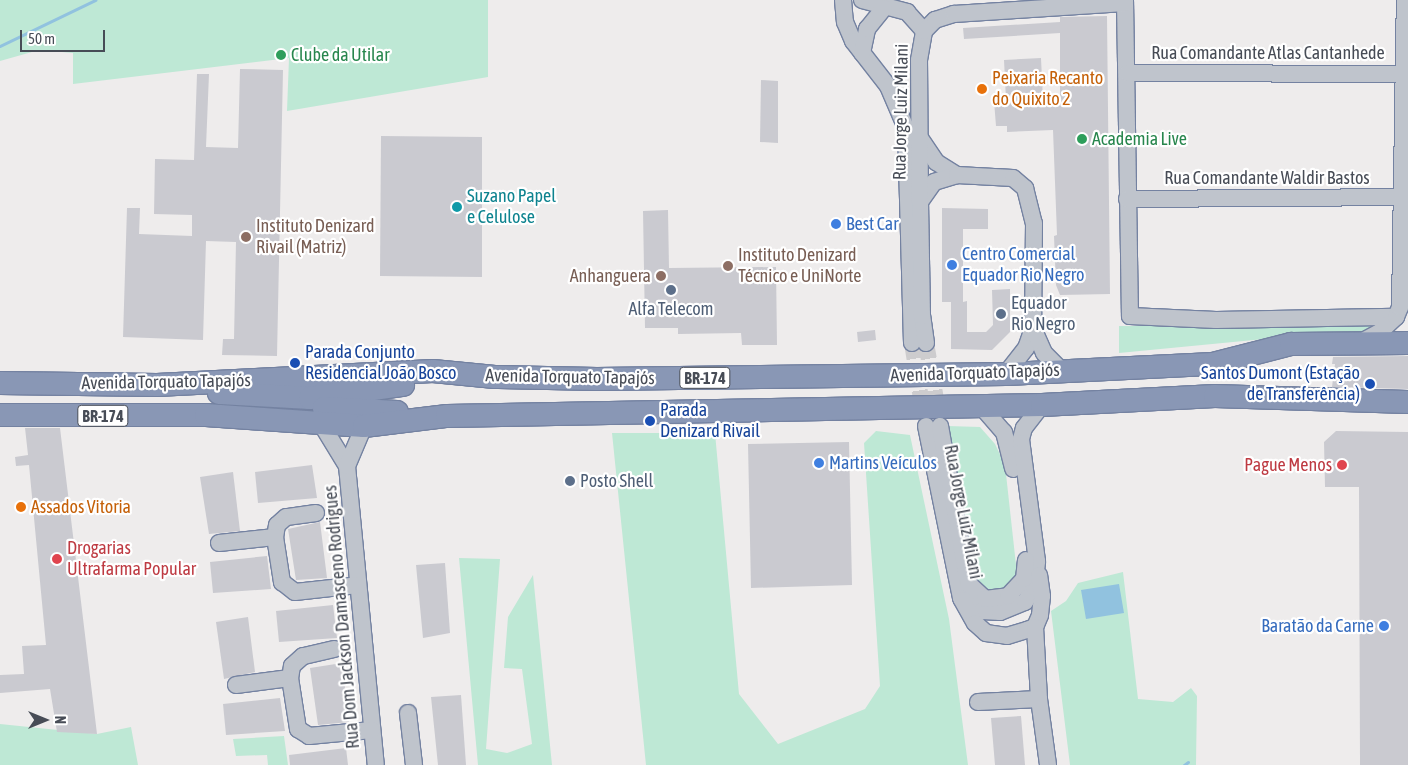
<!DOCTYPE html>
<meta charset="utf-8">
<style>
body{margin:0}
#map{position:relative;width:1408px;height:765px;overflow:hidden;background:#eeecec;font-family:"Asap Condensed",sans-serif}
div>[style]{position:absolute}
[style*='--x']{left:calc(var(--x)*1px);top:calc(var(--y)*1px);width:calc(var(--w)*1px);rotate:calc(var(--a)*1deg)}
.green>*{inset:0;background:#bee8d5}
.water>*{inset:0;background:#91c2df}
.stream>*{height:3px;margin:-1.5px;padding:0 1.5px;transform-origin:1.5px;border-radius:1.5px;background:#91c2df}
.building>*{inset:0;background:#cacad0}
.minor-tunnel>*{height:16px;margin-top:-8px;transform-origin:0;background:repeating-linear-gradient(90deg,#cdccce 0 16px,transparent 0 24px)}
.roads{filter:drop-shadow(1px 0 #7482a1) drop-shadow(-1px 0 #7482a1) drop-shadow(0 1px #7482a1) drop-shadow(0 -1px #7482a1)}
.minor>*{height:16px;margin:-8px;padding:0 8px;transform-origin:8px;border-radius:8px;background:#bfc4cc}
.highway>*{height:22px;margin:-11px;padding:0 11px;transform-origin:11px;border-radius:11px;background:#8997b5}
.dots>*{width:14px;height:14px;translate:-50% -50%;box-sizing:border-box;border:2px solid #fff;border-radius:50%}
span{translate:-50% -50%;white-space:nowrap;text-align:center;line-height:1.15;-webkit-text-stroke:4.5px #fff;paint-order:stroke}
.shield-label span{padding:1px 4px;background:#fff;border:1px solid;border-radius:4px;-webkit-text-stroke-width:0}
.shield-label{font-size:16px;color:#474c56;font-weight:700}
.street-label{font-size:18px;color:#474c56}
.leisure-label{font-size:18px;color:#27864d}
.left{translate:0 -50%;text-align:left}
.food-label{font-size:18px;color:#c56008}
.culture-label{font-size:18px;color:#0d838f}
.shop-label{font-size:18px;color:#366cbe}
.right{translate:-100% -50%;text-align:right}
.education-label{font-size:18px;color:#785e54}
.service-label{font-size:18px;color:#4e5e75}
.transit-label{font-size:18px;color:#164399}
.health-label{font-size:18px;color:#be3a42}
.north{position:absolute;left:20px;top:695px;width:50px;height:50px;-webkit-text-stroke:4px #fff;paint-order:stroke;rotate:90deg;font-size:14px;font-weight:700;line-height:20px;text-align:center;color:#474c56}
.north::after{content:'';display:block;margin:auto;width:18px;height:22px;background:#474c56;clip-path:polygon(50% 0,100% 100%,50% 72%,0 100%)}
.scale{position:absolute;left:20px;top:30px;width:85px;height:22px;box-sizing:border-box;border:2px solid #474c56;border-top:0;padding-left:6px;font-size:15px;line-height:18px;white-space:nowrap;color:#474c56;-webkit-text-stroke:4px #fff;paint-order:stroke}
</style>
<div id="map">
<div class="green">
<div style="clip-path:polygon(0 0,488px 0,488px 77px,287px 111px,289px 58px,73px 84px,73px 53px,39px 50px,0 61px)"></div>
<div style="clip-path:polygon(1380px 325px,1371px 336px,1295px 336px,1119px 353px,1119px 326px)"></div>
<div style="clip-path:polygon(947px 426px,980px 427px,995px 444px,1005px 465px,1017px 574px,1003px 588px,985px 590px,975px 584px)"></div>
<div style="clip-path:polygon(876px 431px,910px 435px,949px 619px,968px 765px,646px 765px,612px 433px,715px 433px,739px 694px,778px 744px,865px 709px,880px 686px,864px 443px)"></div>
<div style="clip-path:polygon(459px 558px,500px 559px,486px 749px,507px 753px,532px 744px,522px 669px,504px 668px,508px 617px,533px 575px,552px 765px,478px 765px)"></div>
<div style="clip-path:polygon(1123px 572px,1138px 699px,1173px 702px,1191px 688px,1197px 696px,1196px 765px,1070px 765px,1051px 611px,1066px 601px,1078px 583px)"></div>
<div style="clip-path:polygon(0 724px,97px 734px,131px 727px,138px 765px,0 765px)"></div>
<div style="clip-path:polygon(284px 736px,288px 765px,268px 765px,267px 755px,236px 756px,233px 739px)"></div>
</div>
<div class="water">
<div style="clip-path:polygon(1119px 584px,1124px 613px,1086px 619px,1081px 590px)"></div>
</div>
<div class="stream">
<div style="--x:0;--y:46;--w:106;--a:-25.8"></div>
<div style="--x:1184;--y:765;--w:5;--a:-37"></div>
</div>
<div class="building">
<div style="clip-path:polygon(1107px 16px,1110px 294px,1060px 295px,1056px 285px,1054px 236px,1057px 235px,1053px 130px,1007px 132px,1007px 126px,996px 126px,994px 101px,1006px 100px,1004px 60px,1041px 58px,1043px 100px,1060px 99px,1060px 33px,964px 39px,963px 28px,1060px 22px,1060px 17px)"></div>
<div style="clip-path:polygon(240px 69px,283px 70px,277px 356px,222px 355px,223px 339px,234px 339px,236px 242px,206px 241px,203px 340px,123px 337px,127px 208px,140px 208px,139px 234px,192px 236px,192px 215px,154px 214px,155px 159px,194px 160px,197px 74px,209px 74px,206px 147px,238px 148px)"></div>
<div style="clip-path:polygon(761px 80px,778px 81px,778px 143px,760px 142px)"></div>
<div style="clip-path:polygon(381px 136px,482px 137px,482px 277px,380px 276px)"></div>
<div style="clip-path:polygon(942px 208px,988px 209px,988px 229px,963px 229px,963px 302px,967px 301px,967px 332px,986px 332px,993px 325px,992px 290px,1010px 289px,1010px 332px,992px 350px,951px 349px,951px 302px,942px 302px)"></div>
<div style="clip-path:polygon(668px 210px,669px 268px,776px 267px,777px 345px,742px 345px,741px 333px,678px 334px,678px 328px,645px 328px,643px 211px)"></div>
<div style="clip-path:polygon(875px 330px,876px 340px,858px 342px,857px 332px)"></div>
<div style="clip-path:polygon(1408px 356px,1408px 389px,1332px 387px,1335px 364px,1332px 364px,1333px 357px)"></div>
<div style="clip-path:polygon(25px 428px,60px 428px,97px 734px,57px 732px,50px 689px,0 693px,0 675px,24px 674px,22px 646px,46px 645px,29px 465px,16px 466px,15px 457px,28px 455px)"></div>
<div style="clip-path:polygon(1336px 431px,1408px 432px,1408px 765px,1360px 765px,1359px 487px,1325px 487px,1324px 442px)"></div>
<div style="clip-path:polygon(849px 442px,852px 585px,751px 588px,748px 444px)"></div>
<div style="clip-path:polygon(312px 465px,317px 498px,258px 503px,255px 472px)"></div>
<div style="clip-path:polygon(233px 472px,240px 531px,209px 534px,200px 477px)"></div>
<div style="clip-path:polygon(320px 522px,327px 578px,296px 580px,288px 529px)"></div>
<div style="clip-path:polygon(267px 556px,271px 589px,213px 593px,210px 562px)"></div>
<div style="clip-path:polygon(445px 563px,450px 633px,423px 638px,416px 565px)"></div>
<div style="clip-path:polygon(333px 605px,337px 638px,279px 642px,276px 611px)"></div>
<div style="clip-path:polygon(248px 617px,255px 672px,224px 679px,216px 622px)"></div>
<div style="clip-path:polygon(342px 663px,349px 722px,318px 725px,310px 668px)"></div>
<div style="clip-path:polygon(461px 695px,466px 765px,438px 765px,431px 697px)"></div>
<div style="clip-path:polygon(280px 698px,285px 731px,226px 735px,223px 704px)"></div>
<div style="clip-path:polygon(1021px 716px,1025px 765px,995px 765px,991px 718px)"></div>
<div style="clip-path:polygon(346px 748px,348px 765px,290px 765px,289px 755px)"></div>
</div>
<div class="minor-tunnel">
<div style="--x:912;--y:343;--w:75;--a:80.8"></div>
<div style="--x:926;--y:343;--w:74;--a:79.9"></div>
</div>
<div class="roads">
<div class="minor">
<div style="--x:843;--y:0;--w:22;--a:85"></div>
<div style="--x:845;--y:22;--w:21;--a:67"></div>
<div style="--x:853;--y:41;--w:57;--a:52.1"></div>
<div style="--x:888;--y:86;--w:46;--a:66.8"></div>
<div style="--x:906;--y:128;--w:215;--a:88.4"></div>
<div style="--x:862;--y:0;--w:47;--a:14.9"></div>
<div style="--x:907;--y:12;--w:25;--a:48"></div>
<div style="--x:1125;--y:0;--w:316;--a:89.1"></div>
<div style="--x:1130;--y:316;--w:86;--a:2.7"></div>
<div style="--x:1216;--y:320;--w:180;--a:-1"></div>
<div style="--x:862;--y:53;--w:25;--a:-78"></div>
<div style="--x:867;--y:29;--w:27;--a:-51"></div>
<div style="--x:1127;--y:73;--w:281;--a:0.2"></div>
<div style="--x:920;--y:138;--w:29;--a:56"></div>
<div style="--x:936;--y:162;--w:25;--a:32"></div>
<div style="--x:1127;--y:199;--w:281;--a:-0.4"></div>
<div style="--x:920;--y:202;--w:24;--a:-55"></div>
<div style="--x:934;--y:182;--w:24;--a:-17"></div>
<div style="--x:957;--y:175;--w:56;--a:3.1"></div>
<div style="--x:1013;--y:178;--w:16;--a:40"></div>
<div style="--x:1025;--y:188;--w:36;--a:76"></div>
<div style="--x:1034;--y:223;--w:105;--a:90.5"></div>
<div style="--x:1033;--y:328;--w:21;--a:109"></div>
<div style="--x:1026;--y:348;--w:33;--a:128"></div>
<div style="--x:1033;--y:328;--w:27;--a:66"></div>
<div style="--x:1044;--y:353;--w:25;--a:45"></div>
<div style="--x:1361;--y:342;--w:21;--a:-28"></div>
<div style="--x:1380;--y:332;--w:22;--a:-43"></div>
<div style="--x:1396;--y:317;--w:11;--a:-68"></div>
<div style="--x:1400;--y:307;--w:307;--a:-89.1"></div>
<div style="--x:926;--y:343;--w:27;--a:-98"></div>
<div style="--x:922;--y:316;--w:114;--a:-91"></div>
<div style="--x:920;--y:202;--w:142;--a:-90.4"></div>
<div style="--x:919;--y:60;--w:29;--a:-80"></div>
<div style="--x:924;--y:31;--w:16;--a:-45"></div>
<div style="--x:935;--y:20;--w:20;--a:-18"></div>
<div style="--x:954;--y:14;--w:171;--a:-3.7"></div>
<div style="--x:981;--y:406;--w:35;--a:49"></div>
<div style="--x:1004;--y:432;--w:38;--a:76"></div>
<div style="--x:322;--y:425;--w:48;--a:58.6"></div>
<div style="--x:347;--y:466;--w:300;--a:84.5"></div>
<div style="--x:926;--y:426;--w:176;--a:78.5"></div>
<div style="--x:961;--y:598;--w:25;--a:32"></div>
<div style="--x:982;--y:611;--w:18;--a:3"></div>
<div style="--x:1000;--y:612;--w:27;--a:-22"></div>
<div style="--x:1025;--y:602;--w:17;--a:-59"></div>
<div style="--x:1034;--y:587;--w:26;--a:-83"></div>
<div style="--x:1037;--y:561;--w:123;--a:-97.5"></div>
<div style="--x:1021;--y:439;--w:11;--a:-75"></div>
<div style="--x:1024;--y:428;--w:29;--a:-52"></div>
<div style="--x:940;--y:426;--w:159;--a:79.9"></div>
<div style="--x:968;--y:583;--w:23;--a:43"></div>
<div style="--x:985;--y:599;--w:23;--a:-7"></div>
<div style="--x:1008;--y:596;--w:23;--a:-47"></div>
<div style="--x:1024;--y:579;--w:19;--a:-84"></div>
<div style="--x:347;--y:466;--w:43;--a:-67"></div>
<div style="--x:316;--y:513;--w:30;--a:172"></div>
<div style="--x:286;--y:517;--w:12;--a:138"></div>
<div style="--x:277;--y:525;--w:12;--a:99"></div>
<div style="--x:275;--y:537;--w:46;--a:81.2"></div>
<div style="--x:282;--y:582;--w:16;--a:38"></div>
<div style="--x:295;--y:592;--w:63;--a:-6.3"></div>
<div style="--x:219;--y:543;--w:56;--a:-6.1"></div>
<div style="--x:962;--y:600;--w:26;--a:61"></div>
<div style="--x:975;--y:623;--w:15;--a:42"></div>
<div style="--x:986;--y:633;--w:21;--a:8"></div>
<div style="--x:1007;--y:636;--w:21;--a:-17"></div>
<div style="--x:1027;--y:630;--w:9;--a:-21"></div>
<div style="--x:1035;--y:627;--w:13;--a:-67"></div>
<div style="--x:1040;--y:615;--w:19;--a:-84"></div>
<div style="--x:1042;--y:596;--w:21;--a:-98"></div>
<div style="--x:1035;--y:627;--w:72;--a:86.8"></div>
<div style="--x:1039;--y:699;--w:67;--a:82.2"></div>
<div style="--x:334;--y:649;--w:32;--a:167"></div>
<div style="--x:303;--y:656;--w:15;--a:138"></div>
<div style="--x:292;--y:666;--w:12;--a:99"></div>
<div style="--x:290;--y:678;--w:52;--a:81.1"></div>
<div style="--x:298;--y:729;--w:13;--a:32"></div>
<div style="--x:309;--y:736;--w:63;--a:-5.4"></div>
<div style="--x:236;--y:685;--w:54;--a:-7.4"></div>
<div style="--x:978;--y:702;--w:61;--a:-2.8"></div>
<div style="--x:408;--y:713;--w:52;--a:83.4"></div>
</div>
<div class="highway">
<div style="--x:0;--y:383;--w:157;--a:0.7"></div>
<div style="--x:157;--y:385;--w:276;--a:-2.9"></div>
<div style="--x:433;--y:371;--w:62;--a:5.5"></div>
<div style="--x:495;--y:377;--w:102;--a:1.1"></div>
<div style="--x:597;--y:379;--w:409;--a:-0.7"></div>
<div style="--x:1006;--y:374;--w:207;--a:-2.8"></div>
<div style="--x:1213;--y:364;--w:81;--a:-14.4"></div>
<div style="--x:1291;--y:344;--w:117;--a:-0.5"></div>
<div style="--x:219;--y:393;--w:91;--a:3.1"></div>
<div style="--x:310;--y:398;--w:94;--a:-8"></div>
<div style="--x:324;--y:408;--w:73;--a:3.1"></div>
<div style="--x:0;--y:415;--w:206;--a:0"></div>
<div style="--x:206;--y:415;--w:158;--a:4"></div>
<div style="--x:364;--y:426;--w:84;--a:-6.9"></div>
<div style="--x:447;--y:416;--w:595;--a:-1.06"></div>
<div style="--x:1042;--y:405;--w:173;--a:-3"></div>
<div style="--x:1215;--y:396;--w:193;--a:1.8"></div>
</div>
</div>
<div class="dots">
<div style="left:281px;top:55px;background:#2e9e5b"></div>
<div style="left:982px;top:89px;background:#e8710a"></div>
<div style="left:1082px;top:139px;background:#2e9e5b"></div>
<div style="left:457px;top:207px;background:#0f9aa8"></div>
<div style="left:836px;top:224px;background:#3f7fe0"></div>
<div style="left:246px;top:237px;background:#8d6e63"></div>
<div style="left:952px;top:265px;background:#3f7fe0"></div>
<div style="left:728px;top:266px;background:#8d6e63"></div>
<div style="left:661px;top:276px;background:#8d6e63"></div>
<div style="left:671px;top:290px;background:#5c6f8a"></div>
<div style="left:1001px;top:314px;background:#5c6f8a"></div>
<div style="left:295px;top:363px;background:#1a4fb4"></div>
<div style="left:1370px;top:384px;background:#1a4fb4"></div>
<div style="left:650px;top:421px;background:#1a4fb4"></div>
<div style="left:819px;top:463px;background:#3f7fe0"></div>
<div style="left:1342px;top:465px;background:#e0444e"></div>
<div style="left:570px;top:481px;background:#5c6f8a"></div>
<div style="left:21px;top:507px;background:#e8710a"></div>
<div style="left:57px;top:559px;background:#e0444e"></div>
<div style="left:1384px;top:626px;background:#3f7fe0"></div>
</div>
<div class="shield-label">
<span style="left:705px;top:378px">BR-174</span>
<span style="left:103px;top:416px">BR-174</span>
</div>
<div class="street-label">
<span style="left:1268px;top:53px">Rua Comandante Atlas Cantanhede</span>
<span style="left:901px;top:112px;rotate:-89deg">Rua Jorge Luiz Milani</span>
<span style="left:1267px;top:178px">Rua Comandante Waldir Bastos</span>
<span style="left:975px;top:373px;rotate:-2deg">Avenida Torquato Tapajós</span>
<span style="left:570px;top:377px;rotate:1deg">Avenida Torquato Tapajós</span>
<span style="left:166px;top:382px;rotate:-1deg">Avenida Torquato Tapajós</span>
<span style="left:963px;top:512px;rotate:79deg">Rua Jorge Luiz Milani</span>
<span style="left:342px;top:617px;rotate:-95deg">Rua Dom Jackson Damasceno Rodrigues</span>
</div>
<div class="leisure-label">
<span class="left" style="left:291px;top:55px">Clube da Utilar</span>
<span class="left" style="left:1092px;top:139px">Academia Live</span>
</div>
<div class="food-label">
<span class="left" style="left:992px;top:89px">Peixaria Recanto<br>do Quixito 2</span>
<span class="left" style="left:31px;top:507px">Assados Vitoria</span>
</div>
<div class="culture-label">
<span class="left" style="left:467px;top:207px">Suzano Papel<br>e Celulose</span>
</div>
<div class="shop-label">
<span class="left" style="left:846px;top:224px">Best Car</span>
<span class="left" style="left:962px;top:265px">Centro Comercial<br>Equador Rio Negro</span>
<span class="left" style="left:829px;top:463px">Martins Veículos</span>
<span class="right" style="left:1374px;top:626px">Baratão da Carne</span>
</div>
<div class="education-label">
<span class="left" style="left:256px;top:237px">Instituto Denizard<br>Rivail (Matriz)</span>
<span class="left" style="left:738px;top:266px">Instituto Denizard<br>Técnico e UniNorte</span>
<span class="right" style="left:651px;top:276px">Anhanguera</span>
</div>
<div class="service-label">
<span class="left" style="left:1011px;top:314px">Equador<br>Rio Negro</span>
<span style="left:671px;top:309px">Alfa Telecom</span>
<span class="left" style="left:580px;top:481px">Posto Shell</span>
</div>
<div class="transit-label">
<span class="left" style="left:305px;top:363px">Parada Conjunto<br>Residencial João Bosco</span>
<span class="right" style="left:1360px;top:384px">Santos Dumont (Estação<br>de Transferência)</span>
<span class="left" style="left:660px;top:421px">Parada<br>Denizard Rivail</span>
</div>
<div class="health-label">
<span class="right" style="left:1332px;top:465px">Pague Menos</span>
<span class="left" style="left:67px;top:559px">Drogarias<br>Ultrafarma Popular</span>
</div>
<div class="north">N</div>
<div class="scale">50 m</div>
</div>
